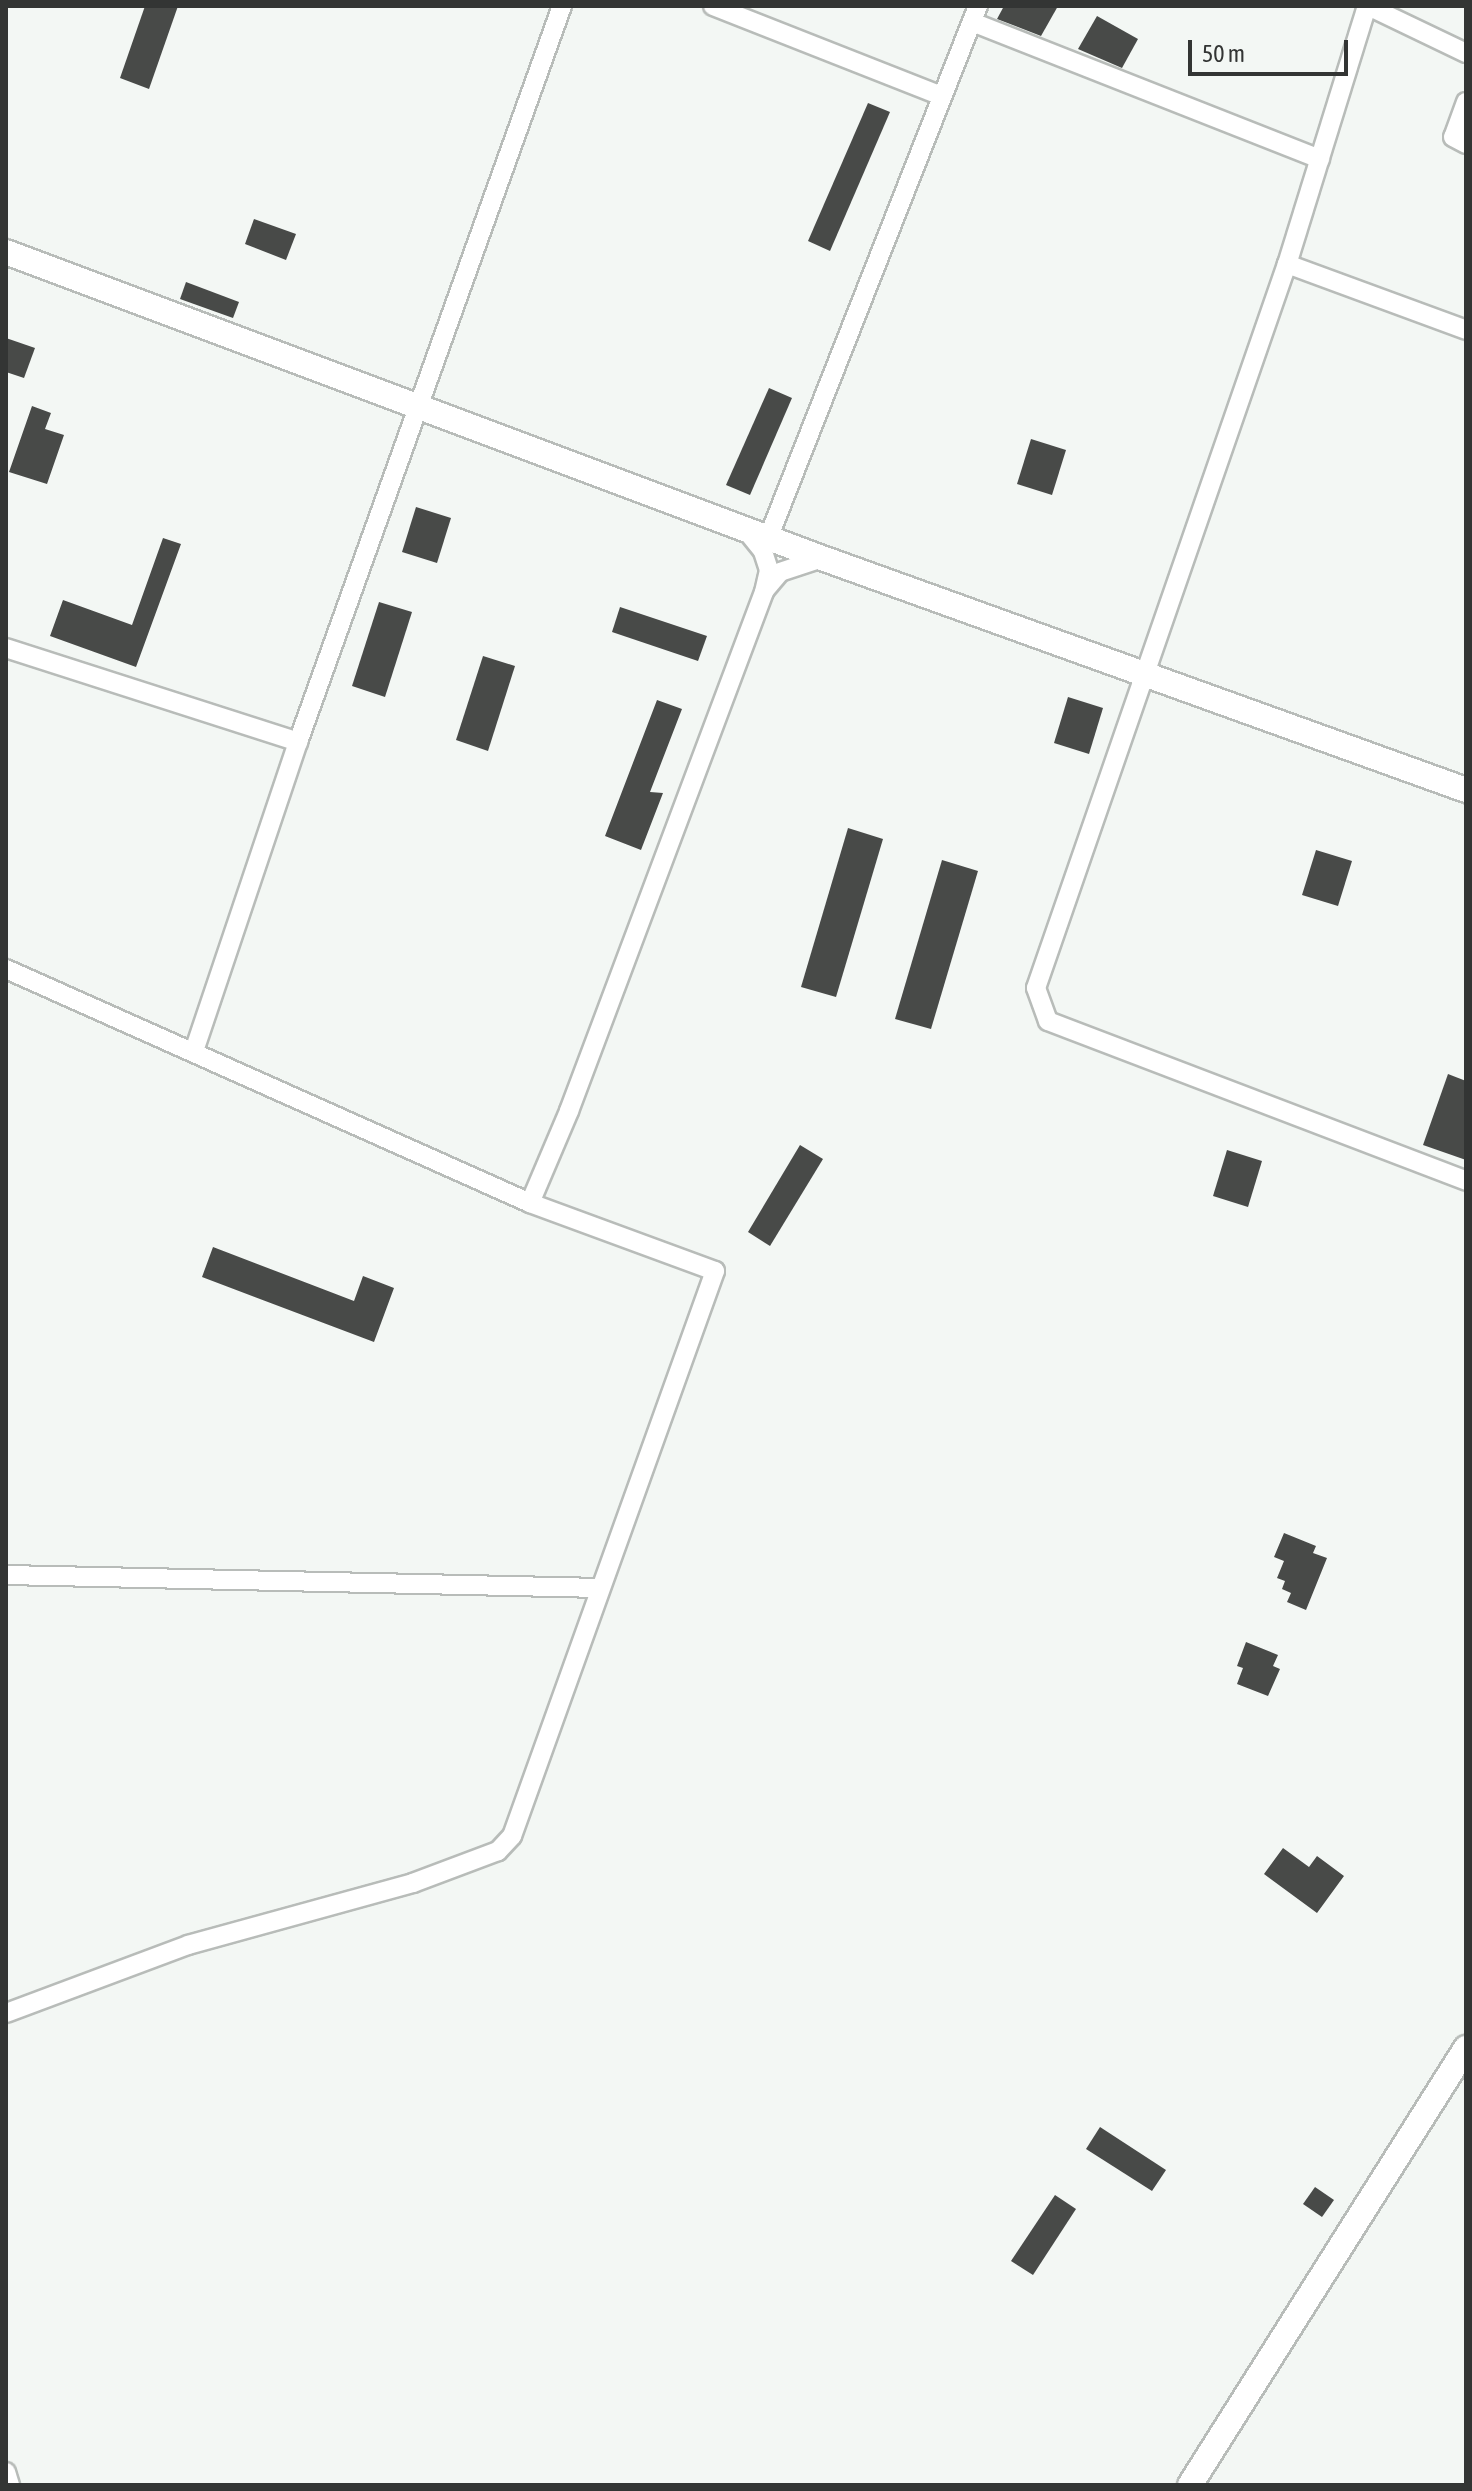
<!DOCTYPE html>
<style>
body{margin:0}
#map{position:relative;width:1472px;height:2491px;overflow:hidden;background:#f3f7f4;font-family:"Asap Condensed",sans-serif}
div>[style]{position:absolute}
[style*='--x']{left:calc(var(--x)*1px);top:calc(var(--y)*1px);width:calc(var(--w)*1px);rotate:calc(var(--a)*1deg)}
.building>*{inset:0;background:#484a48}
.roads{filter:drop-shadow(2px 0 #b8bcb9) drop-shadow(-2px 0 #b8bcb9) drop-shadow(0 2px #b8bcb9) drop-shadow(0 -2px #b8bcb9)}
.minor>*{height:18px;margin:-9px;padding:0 9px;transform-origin:9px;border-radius:9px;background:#fff}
.tertiary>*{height:24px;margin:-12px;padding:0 12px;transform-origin:12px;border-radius:12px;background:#fff}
span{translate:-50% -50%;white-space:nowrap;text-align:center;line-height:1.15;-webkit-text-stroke:8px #f3f7f4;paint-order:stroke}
.frame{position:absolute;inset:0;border:8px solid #333534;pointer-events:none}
.scale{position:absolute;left:1188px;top:40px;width:160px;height:36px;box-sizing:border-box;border:4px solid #333534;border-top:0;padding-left:10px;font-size:24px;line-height:28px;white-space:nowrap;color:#333534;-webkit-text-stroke:6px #f3f7f4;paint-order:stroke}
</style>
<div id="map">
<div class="building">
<div style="clip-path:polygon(145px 6px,178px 6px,149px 89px,120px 78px)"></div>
<div style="clip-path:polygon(1004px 6px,1058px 6px,1041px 36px,997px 19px)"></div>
<div style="clip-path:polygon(1097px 16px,1138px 39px,1122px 68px,1078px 49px)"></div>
<div style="clip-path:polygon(868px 103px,890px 112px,830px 251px,808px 241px)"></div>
<div style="clip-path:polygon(254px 219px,296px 234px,286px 260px,245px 244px)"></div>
<div style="clip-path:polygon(186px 282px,239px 302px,233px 318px,180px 299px)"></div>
<div style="clip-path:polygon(6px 338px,35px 348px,24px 378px,6px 372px)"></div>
<div style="clip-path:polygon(769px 388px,792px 398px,750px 495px,726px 485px)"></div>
<div style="clip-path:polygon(32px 406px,51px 413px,45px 429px,64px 435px,47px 484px,9px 472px)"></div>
<div style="clip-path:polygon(1031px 439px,1066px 450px,1052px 495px,1017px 484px)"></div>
<div style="clip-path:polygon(416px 507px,451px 518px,437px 563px,402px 552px)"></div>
<div style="clip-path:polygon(163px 538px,181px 544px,136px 667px,50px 636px,63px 600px,132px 625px)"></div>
<div style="clip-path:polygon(379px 602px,412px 612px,385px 697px,352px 686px)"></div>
<div style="clip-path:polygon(620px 607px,707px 636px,698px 661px,612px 632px)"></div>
<div style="clip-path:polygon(483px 656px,515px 666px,488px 751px,456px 740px)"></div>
<div style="clip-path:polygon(1068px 697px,1103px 708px,1089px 754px,1054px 743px)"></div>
<div style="clip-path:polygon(657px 700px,682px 709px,650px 792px,663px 793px,641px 850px,605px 836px)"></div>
<div style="clip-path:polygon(848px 828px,883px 839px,836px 997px,801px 987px)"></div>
<div style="clip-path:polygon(1316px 850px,1352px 861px,1338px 906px,1302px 895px)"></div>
<div style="clip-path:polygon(942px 860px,978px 871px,931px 1029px,895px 1019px)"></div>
<div style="clip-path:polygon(1448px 1074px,1466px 1081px,1466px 1160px,1423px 1145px)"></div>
<div style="clip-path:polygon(800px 1145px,823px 1159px,770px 1246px,748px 1232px)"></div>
<div style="clip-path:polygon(1227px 1150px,1262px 1161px,1248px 1207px,1213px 1196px)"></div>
<div style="clip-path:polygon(213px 1247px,354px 1301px,363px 1276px,394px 1288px,374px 1342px,202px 1277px)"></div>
<div style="clip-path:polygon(1284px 1533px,1316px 1546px,1313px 1553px,1327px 1558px,1306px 1610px,1287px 1602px,1291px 1593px,1282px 1589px,1285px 1581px,1277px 1578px,1284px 1561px,1274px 1557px)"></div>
<div style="clip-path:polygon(1246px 1642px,1278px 1655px,1273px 1666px,1280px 1669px,1268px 1696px,1237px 1684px,1243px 1668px,1237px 1666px)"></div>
<div style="clip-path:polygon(1283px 1848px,1309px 1867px,1317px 1856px,1344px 1876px,1317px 1913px,1264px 1874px)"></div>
<div style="clip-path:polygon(1100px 2127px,1166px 2170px,1152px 2191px,1086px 2149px)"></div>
<div style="clip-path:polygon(1315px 2187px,1334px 2200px,1322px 2217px,1303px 2204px)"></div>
<div style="clip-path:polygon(1055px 2195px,1076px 2209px,1033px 2275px,1011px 2261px)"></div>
</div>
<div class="roads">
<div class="minor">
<div style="--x:713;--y:6;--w:246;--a:21.5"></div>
<div style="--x:1367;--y:6;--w:270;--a:107.2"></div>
<div style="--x:1287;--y:264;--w:766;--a:109.12"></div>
<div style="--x:1036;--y:988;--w:35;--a:70"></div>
<div style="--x:1048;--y:1021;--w:448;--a:20.9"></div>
<div style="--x:1368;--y:6;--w:109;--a:25.6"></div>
<div style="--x:972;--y:22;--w:374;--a:21.5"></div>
<div style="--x:1466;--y:102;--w:37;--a:110"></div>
<div style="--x:1453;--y:137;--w:15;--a:28"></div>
<div style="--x:1287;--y:264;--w:191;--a:20.2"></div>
<div style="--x:769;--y:536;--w:570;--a:-68.48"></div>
<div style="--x:765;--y:590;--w:23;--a:-50"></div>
<div style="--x:780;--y:572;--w:44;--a:-18.4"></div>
<div style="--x:6;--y:648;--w:307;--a:17.8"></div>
<div style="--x:6;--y:969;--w:574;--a:24.06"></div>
<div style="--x:530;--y:1203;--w:197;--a:20.2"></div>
<div style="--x:715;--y:1271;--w:600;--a:109.76"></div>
<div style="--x:512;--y:1836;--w:21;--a:133"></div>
<div style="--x:498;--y:1851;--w:91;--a:159.4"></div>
<div style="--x:413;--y:1883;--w:233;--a:164.6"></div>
<div style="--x:188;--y:1945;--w:194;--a:159.5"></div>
<div style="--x:194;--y:1051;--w:326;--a:-71.4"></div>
<div style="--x:298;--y:742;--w:782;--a:-70.27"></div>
<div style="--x:530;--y:1203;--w:100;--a:-67"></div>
<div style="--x:569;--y:1111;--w:554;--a:-69.41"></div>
<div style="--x:764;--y:592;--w:23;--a:-77"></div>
<div style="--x:769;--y:570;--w:20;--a:-108"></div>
<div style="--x:763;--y:551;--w:28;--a:-129"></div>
<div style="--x:6;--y:1575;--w:594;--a:1.25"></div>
<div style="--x:6;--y:2472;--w:14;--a:73"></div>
</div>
<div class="tertiary">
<div style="--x:6;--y:252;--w:871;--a:20.56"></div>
<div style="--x:822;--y:558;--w:685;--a:19.81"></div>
<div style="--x:1190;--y:2485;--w:517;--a:-57.72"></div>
</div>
</div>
<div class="frame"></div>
<div class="scale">50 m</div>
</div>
